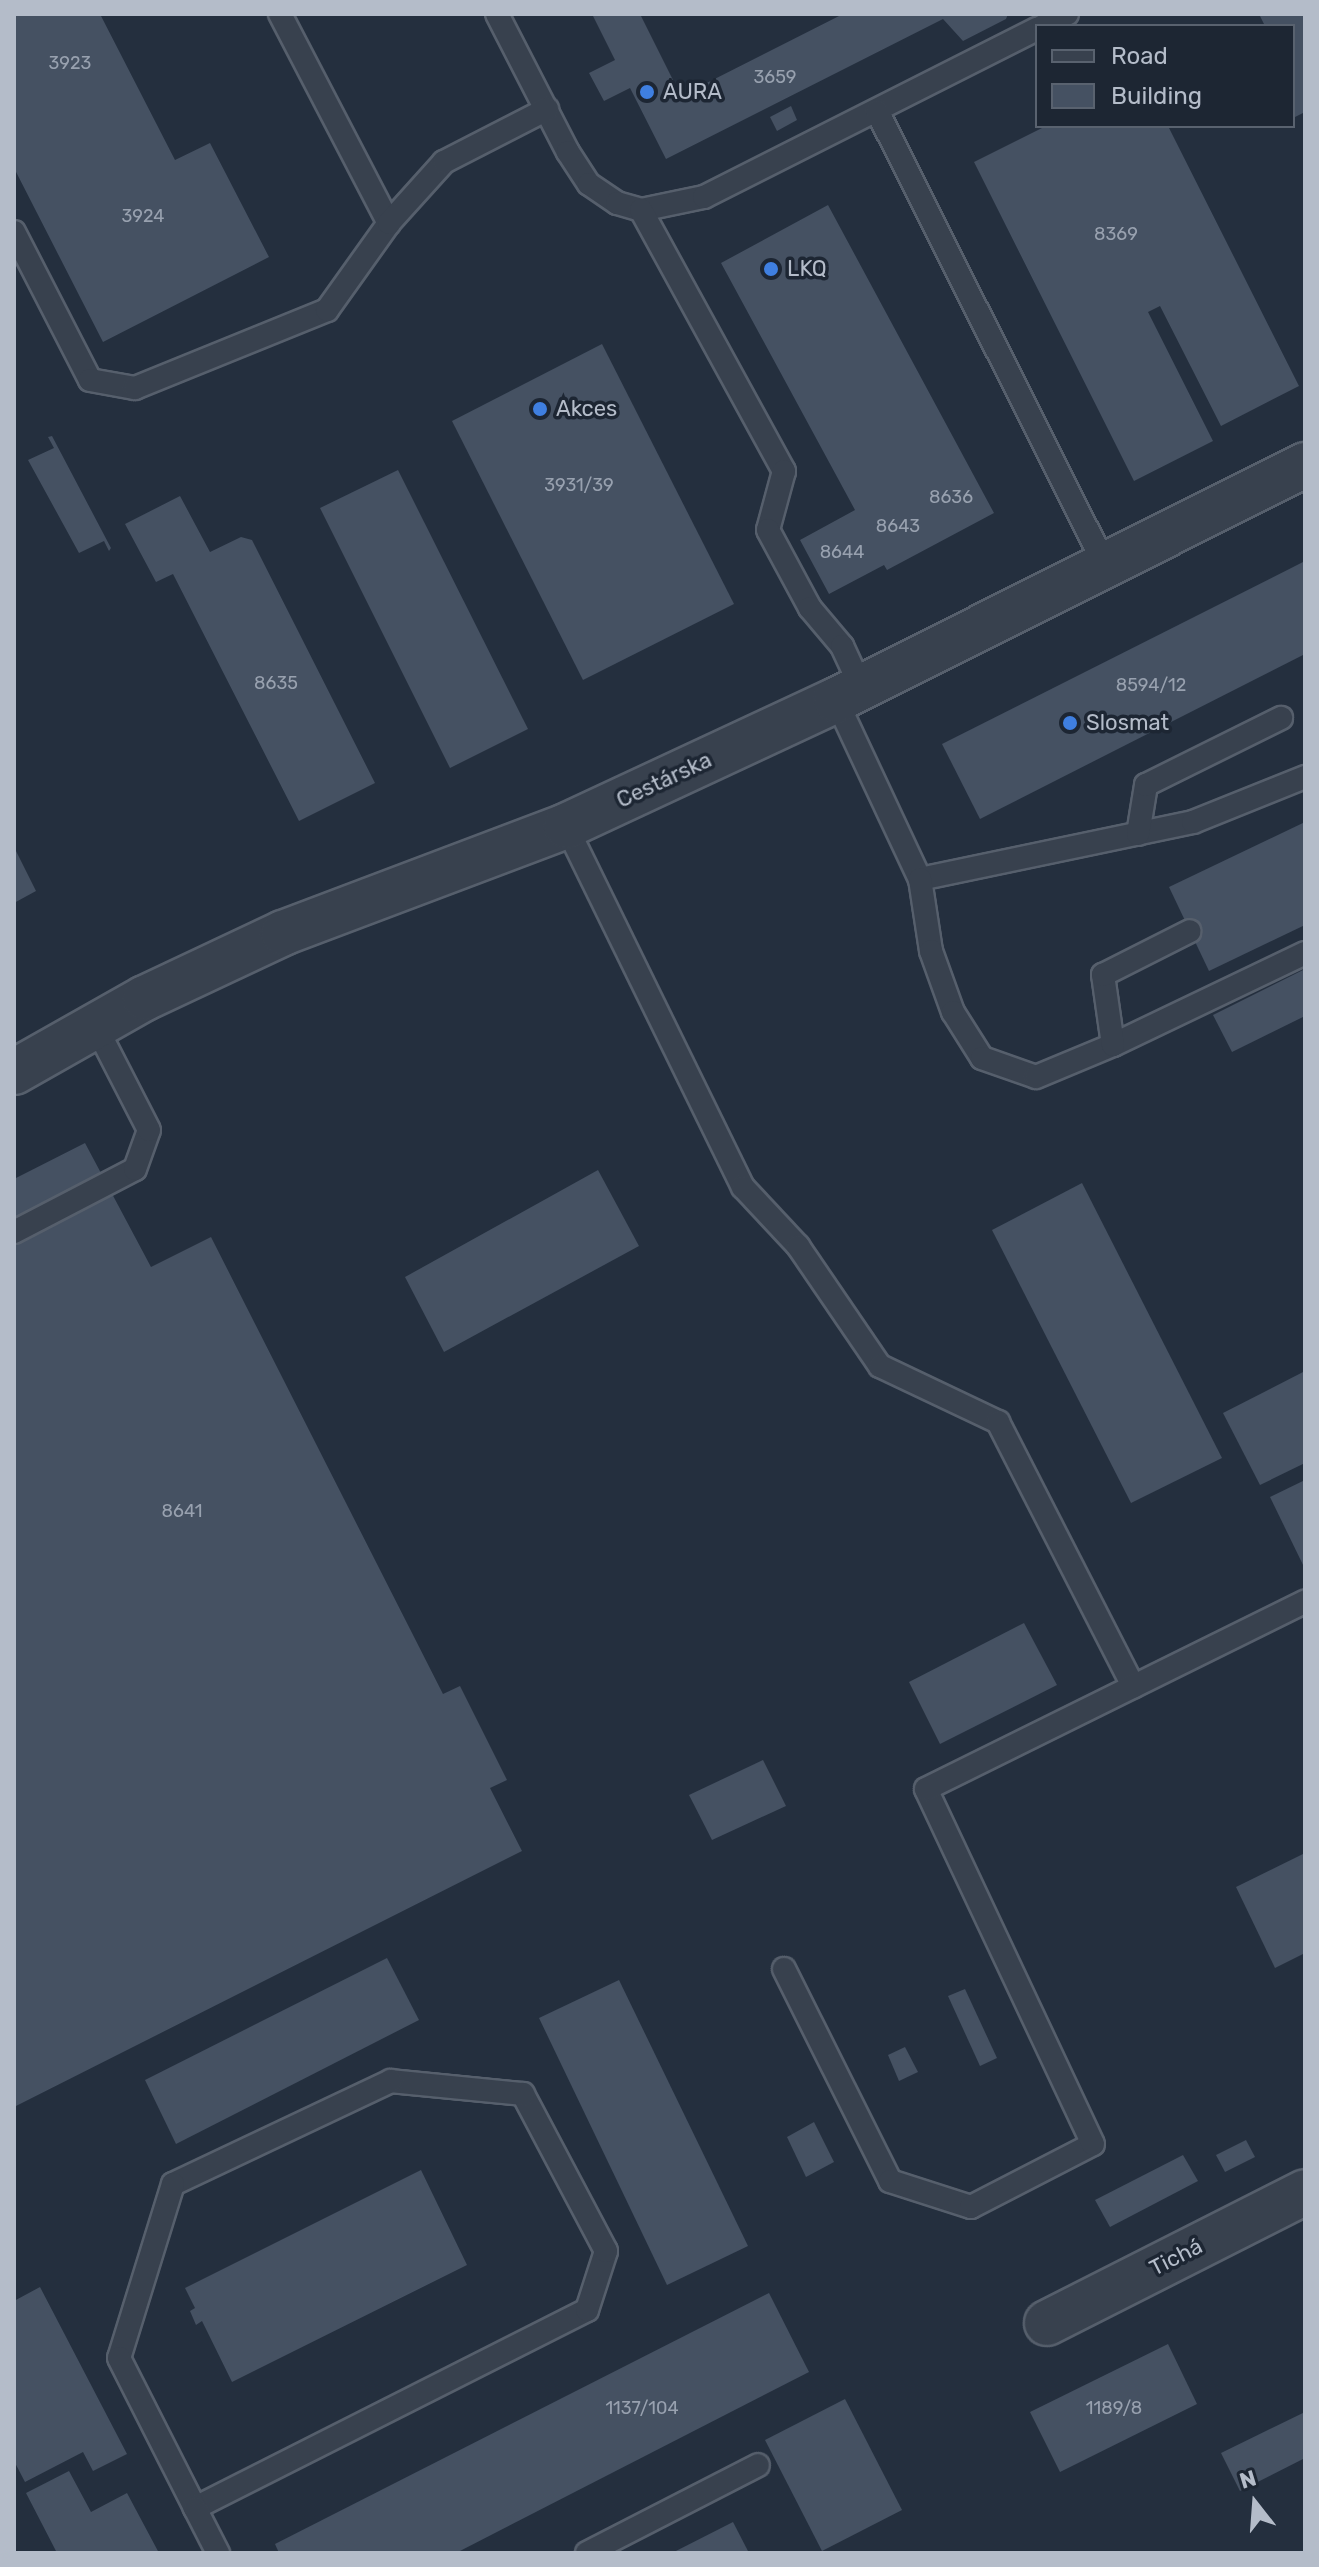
<!DOCTYPE html>
<meta charset="utf-8">
<style>
body{margin:0}
#map{position:relative;width:1319px;height:2567px;overflow:hidden;background:#242f3e;font-family:Rubik,sans-serif}
div>[style]{position:absolute}
[style*='--x']{left:calc(var(--x)*1px);top:calc(var(--y)*1px);width:calc(var(--w)*1px);rotate:calc(var(--a)*1deg)}
.building>*{inset:0;background:#455162}
.roads{filter:drop-shadow(2px 0 #565f6c) drop-shadow(-2px 0 #565f6c) drop-shadow(0 2px #565f6c) drop-shadow(0 -2px #565f6c)}
.lane>*{height:22px;margin:-11px;padding:0 11px;transform-origin:11px;border-radius:11px;background:#38414e}
.street>*{height:44px;margin:-22px;padding:0 22px;transform-origin:22px;border-radius:22px;background:#38414e}
.dots>*{width:22px;height:22px;translate:-50% -50%;box-sizing:border-box;border:4px solid #1d2633;border-radius:50%}
span{translate:-50% -50%;white-space:nowrap;text-align:center;line-height:1.15;-webkit-text-stroke:7px #1d2633;paint-order:stroke}
.number-label{font-size:18px;color:#98a1af}
.number-label span{-webkit-text-stroke-width:0}
.poi-label{font-size:22px;color:#b4bcc9}
.left{translate:0 -50%;text-align:left}
.street-label{font-size:22px;color:#b4bcc9}
.frame{position:absolute;inset:0;border:16px solid #b4bcc9;pointer-events:none}
.legend{position:absolute;left:1035px;top:24px;width:260px;height:104px;box-sizing:border-box;background:#1d2633;border:2px solid #59626f;margin:0;padding:10px 14px;list-style:none;font-size:24px;color:#b4bcc9}
.legend li{display:flex;align-items:center;gap:16px;height:40px}
.legend b{width:40px;border:2px solid #59626f}
.north{position:absolute;left:1215px;top:2463px;width:80px;height:80px;-webkit-text-stroke:6px #1d2633;paint-order:stroke;rotate:343deg;font-size:22px;font-weight:700;line-height:32px;text-align:center;color:#b4bcc9}
.north::after{content:'';display:block;margin:auto;width:28px;height:36px;background:#b4bcc9;clip-path:polygon(50% 0,100% 100%,50% 72%,0 100%)}
</style>
<div id="map">
<div class="building">
<div style="clip-path:polygon(14px 14px,100px 14px,175px 160px,210px 143px,269px 257px,103px 342px,14px 168px)"></div>
<div style="clip-path:polygon(592px 14px,640px 14px,681px 96px,843px 14px,1008px 14px,1006px 19px,963px 41px,943px 19px,666px 159px,630px 88px,604px 101px,589px 73px,615px 60px)"></div>
<div style="clip-path:polygon(1259px 14px,1305px 14px,1305px 112px,1295px 117px,1293px 26px,1265px 26px)"></div>
<div style="clip-path:polygon(791px 106px,797px 120px,777px 131px,770px 117px)"></div>
<div style="clip-path:polygon(1046px 126px,1168px 126px,1299px 386px,1221px 426px,1160px 306px,1148px 312px,1213px 441px,1134px 481px,974px 162px)"></div>
<div style="clip-path:polygon(828px 205px,994px 513px,887px 570px,884px 565px,829px 594px,800px 540px,855px 510px,721px 263px)"></div>
<div style="clip-path:polygon(602px 344px,734px 604px,583px 680px,452px 421px)"></div>
<div style="clip-path:polygon(52px 436px,111px 548px,109px 551px,104px 541px,79px 553px,28px 460px,54px 448px,48px 437px)"></div>
<div style="clip-path:polygon(398px 470px,528px 729px,450px 768px,320px 508px)"></div>
<div style="clip-path:polygon(180px 496px,210px 552px,241px 537px,252px 540px,375px 783px,299px 821px,173px 574px,156px 582px,125px 524px)"></div>
<div style="clip-path:polygon(1305px 561px,1305px 654px,980px 819px,942px 744px)"></div>
<div style="clip-path:polygon(1305px 822px,1305px 925px,1209px 971px,1169px 887px)"></div>
<div style="clip-path:polygon(14px 847px,36px 891px,14px 903px)"></div>
<div style="clip-path:polygon(1305px 969px,1305px 1016px,1232px 1052px,1213px 1015px)"></div>
<div style="clip-path:polygon(85px 1143px,151px 1267px,211px 1237px,443px 1694px,460px 1686px,507px 1780px,490px 1788px,522px 1851px,14px 2107px,14px 1179px)"></div>
<div style="clip-path:polygon(598px 1170px,639px 1246px,444px 1352px,405px 1277px)"></div>
<div style="clip-path:polygon(1082px 1183px,1222px 1458px,1131px 1503px,992px 1230px)"></div>
<div style="clip-path:polygon(1305px 1371px,1305px 1463px,1260px 1485px,1223px 1413px)"></div>
<div style="clip-path:polygon(1305px 1480px,1305px 1569px,1270px 1497px)"></div>
<div style="clip-path:polygon(1024px 1623px,1057px 1685px,940px 1744px,909px 1682px)"></div>
<div style="clip-path:polygon(763px 1760px,786px 1806px,712px 1840px,689px 1795px)"></div>
<div style="clip-path:polygon(1305px 1853px,1305px 1953px,1275px 1968px,1236px 1887px)"></div>
<div style="clip-path:polygon(387px 1958px,419px 2020px,176px 2144px,145px 2080px)"></div>
<div style="clip-path:polygon(619px 1980px,748px 2246px,667px 2285px,539px 2018px)"></div>
<div style="clip-path:polygon(965px 1989px,997px 2058px,980px 2066px,948px 1996px)"></div>
<div style="clip-path:polygon(905px 2047px,918px 2072px,899px 2081px,888px 2055px)"></div>
<div style="clip-path:polygon(814px 2122px,834px 2162px,806px 2177px,787px 2137px)"></div>
<div style="clip-path:polygon(1246px 2140px,1255px 2157px,1225px 2172px,1216px 2155px)"></div>
<div style="clip-path:polygon(1183px 2155px,1198px 2181px,1110px 2227px,1095px 2200px)"></div>
<div style="clip-path:polygon(421px 2170px,467px 2265px,232px 2382px,202px 2321px,196px 2325px,190px 2311px,195px 2308px,185px 2288px)"></div>
<div style="clip-path:polygon(40px 2287px,127px 2454px,93px 2471px,83px 2452px,25px 2482px,14px 2461px,14px 2301px)"></div>
<div style="clip-path:polygon(769px 2293px,809px 2372px,456px 2553px,279px 2553px,275px 2544px)"></div>
<div style="clip-path:polygon(1168px 2344px,1197px 2404px,1060px 2472px,1030px 2412px)"></div>
<div style="clip-path:polygon(845px 2399px,902px 2510px,822px 2551px,765px 2440px)"></div>
<div style="clip-path:polygon(1305px 2412px,1305px 2458px,1240px 2491px,1221px 2453px)"></div>
<div style="clip-path:polygon(69px 2471px,91px 2512px,127px 2493px,159px 2553px,57px 2553px,26px 2493px)"></div>
<div style="clip-path:polygon(733px 2522px,749px 2553px,672px 2553px)"></div>
</div>
<div class="roads">
<div class="lane">
<div style="--x:280;--y:14;--w:236;--a:62.5"></div>
<div style="--x:497;--y:14;--w:155;--a:62.8"></div>
<div style="--x:568;--y:152;--w:38;--a:57"></div>
<div style="--x:589;--y:184;--w:34;--a:34"></div>
<div style="--x:617;--y:203;--w:25;--a:16"></div>
<div style="--x:641;--y:210;--w:64;--a:-11.7"></div>
<div style="--x:704;--y:197;--w:373;--a:-26.8"></div>
<div style="--x:1043;--y:26;--w:27;--a:-27"></div>
<div style="--x:877;--y:111;--w:508;--a:63.33"></div>
<div style="--x:641;--y:210;--w:298;--a:61.3"></div>
<div style="--x:784;--y:471;--w:61;--a:105.2"></div>
<div style="--x:768;--y:530;--w:89;--a:61.7"></div>
<div style="--x:810;--y:608;--w:50;--a:49.9"></div>
<div style="--x:842;--y:646;--w:45;--a:65.1"></div>
<div style="--x:14;--y:232;--w:166;--a:62.8"></div>
<div style="--x:90;--y:380;--w:46;--a:10.1"></div>
<div style="--x:135;--y:388;--w:207;--a:-22.1"></div>
<div style="--x:327;--y:310;--w:107;--a:-54.5"></div>
<div style="--x:389;--y:223;--w:82;--a:-48"></div>
<div style="--x:444;--y:162;--w:116;--a:-27.2"></div>
<div style="--x:836;--y:700;--w:198;--a:64.9"></div>
<div style="--x:920;--y:879;--w:279;--a:-11.8"></div>
<div style="--x:1193;--y:822;--w:121;--a:-21.9"></div>
<div style="--x:566;--y:826;--w:402;--a:63.9"></div>
<div style="--x:743;--y:1187;--w:81;--a:47"></div>
<div style="--x:798;--y:1246;--w:145;--a:55.7"></div>
<div style="--x:880;--y:1366;--w:131;--a:25.4"></div>
<div style="--x:998;--y:1422;--w:297;--a:62.9"></div>
<div style="--x:1138;--y:834;--w:50;--a:-80.7"></div>
<div style="--x:1146;--y:785;--w:151;--a:-26.4"></div>
<div style="--x:920;--y:879;--w:73;--a:81.3"></div>
<div style="--x:931;--y:951;--w:65;--a:70.2"></div>
<div style="--x:953;--y:1012;--w:54;--a:57.8"></div>
<div style="--x:982;--y:1058;--w:57;--a:19.4"></div>
<div style="--x:1036;--y:1077;--w:83;--a:-22.6"></div>
<div style="--x:1113;--y:1045;--w:213;--a:-25.6"></div>
<div style="--x:1113;--y:1045;--w:71;--a:-98.1"></div>
<div style="--x:1103;--y:975;--w:97;--a:-26.8"></div>
<div style="--x:14;--y:1232;--w:136;--a:-27.5"></div>
<div style="--x:135;--y:1169;--w:41;--a:-70.3"></div>
<div style="--x:149;--y:1130;--w:118;--a:-117.2"></div>
<div style="--x:784;--y:1969;--w:237;--a:63.4"></div>
<div style="--x:890;--y:2181;--w:85;--a:17.8"></div>
<div style="--x:971;--y:2207;--w:137;--a:-27.3"></div>
<div style="--x:1093;--y:2144;--w:392;--a:-115.2"></div>
<div style="--x:926;--y:1789;--w:423;--a:-26.3"></div>
<div style="--x:195;--y:2508;--w:439;--a:-26.8"></div>
<div style="--x:587;--y:2310;--w:62;--a:-72.1"></div>
<div style="--x:606;--y:2251;--w:178;--a:-117.9"></div>
<div style="--x:523;--y:2094;--w:133;--a:-174.4"></div>
<div style="--x:391;--y:2081;--w:241;--a:154.7"></div>
<div style="--x:173;--y:2184;--w:182;--a:107.2"></div>
<div style="--x:119;--y:2358;--w:168;--a:63.1"></div>
<div style="--x:195;--y:2508;--w:51;--a:62.9"></div>
<div style="--x:587;--y:2553;--w:192;--a:-27.2"></div>
</div>
<div class="street">
<div style="--x:14;--y:1072;--w:150;--a:-29.5"></div>
<div style="--x:145;--y:998;--w:153;--a:-25.2"></div>
<div style="--x:283;--y:933;--w:303;--a:-20.7"></div>
<div style="--x:566;--y:826;--w:298;--a:-25"></div>
<div style="--x:836;--y:700;--w:525;--a:-26.61"></div>
<div style="--x:1047;--y:2323;--w:289;--a:-26.9"></div>
</div>
</div>
<div class="dots">
<div style="left:647px;top:92px;background:#3f7fe0"></div>
<div style="left:771px;top:269px;background:#3f7fe0"></div>
<div style="left:540px;top:409px;background:#3f7fe0"></div>
<div style="left:1070px;top:723px;background:#3f7fe0"></div>
</div>
<div class="number-label">
<span style="left:70px;top:63px">3923</span>
<span style="left:775px;top:77px">3659</span>
<span style="left:143px;top:216px">3924</span>
<span style="left:1116px;top:234px">8369</span>
<span style="left:579px;top:485px">3931/39</span>
<span style="left:951px;top:497px">8636</span>
<span style="left:898px;top:526px">8643</span>
<span style="left:842px;top:552px">8644</span>
<span style="left:276px;top:683px">8635</span>
<span style="left:1151px;top:685px">8594/12</span>
<span style="left:182px;top:1511px">8641</span>
<span style="left:642px;top:2408px">1137/104</span>
<span style="left:1114px;top:2408px">1189/8</span>
</div>
<div class="poi-label">
<span class="left" style="left:663px;top:92px">AURA</span>
<span class="left" style="left:787px;top:269px">LKQ</span>
<span class="left" style="left:556px;top:409px">Akces</span>
<span class="left" style="left:1086px;top:723px">Slosmat</span>
</div>
<div class="street-label">
<span style="left:664px;top:780px;rotate:-25deg">Cestárska</span>
<span style="left:1176px;top:2257px;rotate:-27deg">Tichá</span>
</div>
<div class="frame"></div>
<ul class="legend">
<li><b style="height:10px;background:#38414e"></b>Road</li>
<li><b style="height:22px;background:#455162"></b>Building</li>
</ul>
<div class="north">N</div>
</div>
